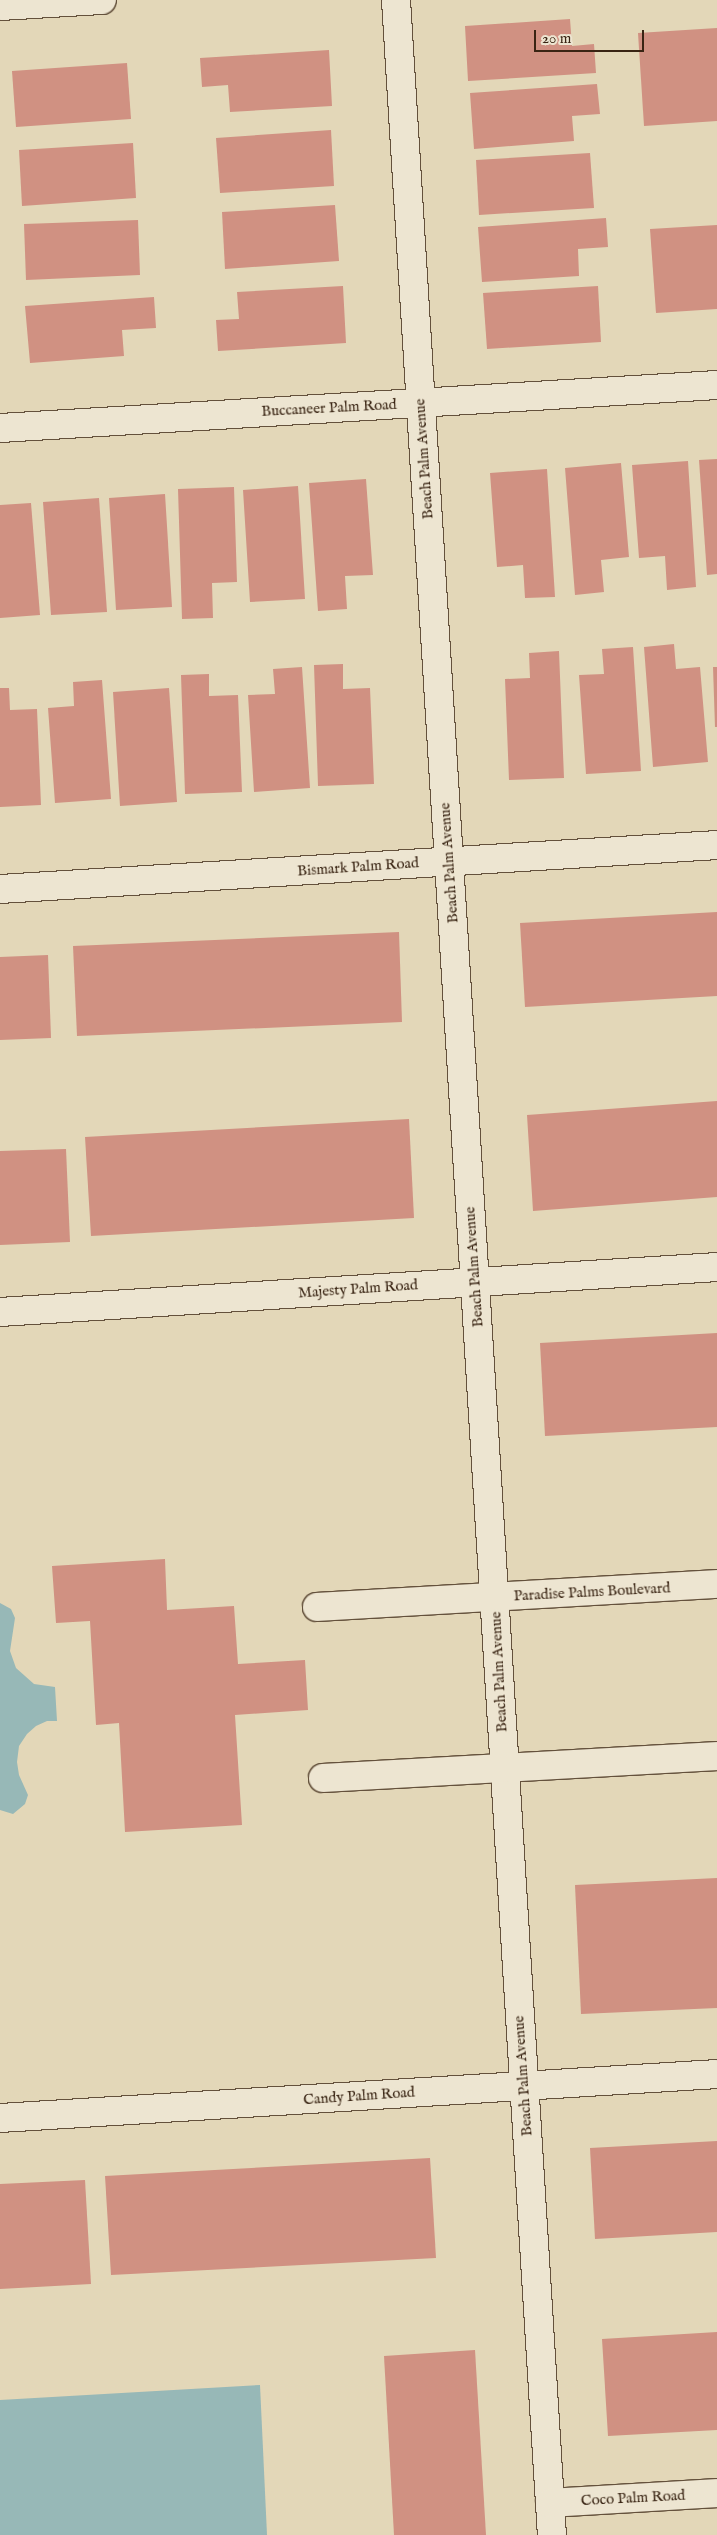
<!DOCTYPE html>
<style>
body{margin:0}
#map{position:relative;width:717px;height:2535px;overflow:hidden;background:#e3d7b8;font-family:"IM FELL English",serif}
div>[style]{position:absolute}
[style*='--x']{left:calc(var(--x)*1px);top:calc(var(--y)*1px);width:calc(var(--w)*1px);rotate:calc(var(--a)*1deg)}
.water>*{inset:0;background:#97b8b7}
.building>*{inset:0;background:#d09182}
.roads{filter:drop-shadow(1px 0 #64513c) drop-shadow(-1px 0 #64513c) drop-shadow(0 1px #64513c) drop-shadow(0 -1px #64513c)}
.minor>*{height:28px;margin:-14px;padding:0 14px;transform-origin:14px;border-radius:14px;background:#ede5d1}
span{translate:-50% -50%;white-space:nowrap;text-align:center;line-height:1.15;-webkit-text-stroke:4px #ede5d1;paint-order:stroke}
.street-label{font-size:15px;color:#392413}
.scale{position:absolute;left:534px;top:30px;width:110px;height:22px;box-sizing:border-box;border:2px solid #392413;border-top:0;padding-left:6px;font-size:15px;line-height:18px;white-space:nowrap;color:#392413;-webkit-text-stroke:4px #ede5d1;paint-order:stroke}
</style>
<div id="map">
<div class="water">
<div style="clip-path:polygon(0 1603px,11px 1609px,15px 1618px,10px 1651px,16px 1668px,34px 1684px,55px 1687px,57px 1721px,47px 1721px,36px 1726px,27px 1734px,19px 1746px,17px 1762px,19px 1775px,28px 1795px,25px 1804px,13px 1814px,0 1810px)"></div>
<div style="clip-path:polygon(260px 2385px,267px 2535px,0 2535px,0 2400px)"></div>
</div>
<div class="building">
<div style="clip-path:polygon(570px 19px,572px 46px,594px 44px,596px 73px,468px 81px,465px 26px)"></div>
<div style="clip-path:polygon(717px 28px,717px 121px,644px 126px,638px 33px)"></div>
<div style="clip-path:polygon(329px 50px,332px 106px,230px 112px,228px 85px,202px 87px,200px 58px)"></div>
<div style="clip-path:polygon(127px 63px,131px 119px,16px 127px,12px 71px)"></div>
<div style="clip-path:polygon(597px 84px,600px 114px,572px 116px,574px 141px,474px 149px,470px 93px)"></div>
<div style="clip-path:polygon(331px 130px,334px 186px,220px 193px,216px 138px)"></div>
<div style="clip-path:polygon(133px 143px,136px 198px,22px 206px,19px 150px)"></div>
<div style="clip-path:polygon(590px 153px,594px 208px,479px 215px,476px 160px)"></div>
<div style="clip-path:polygon(335px 205px,339px 261px,225px 269px,222px 212px)"></div>
<div style="clip-path:polygon(606px 218px,608px 247px,578px 249px,579px 276px,482px 282px,478px 227px)"></div>
<div style="clip-path:polygon(138px 220px,140px 275px,26px 280px,24px 224px)"></div>
<div style="clip-path:polygon(717px 225px,717px 309px,656px 313px,650px 229px)"></div>
<div style="clip-path:polygon(343px 286px,346px 343px,218px 351px,216px 320px,239px 319px,237px 292px)"></div>
<div style="clip-path:polygon(598px 286px,601px 342px,487px 349px,483px 293px)"></div>
<div style="clip-path:polygon(154px 297px,156px 328px,122px 330px,124px 356px,30px 363px,25px 306px)"></div>
<div style="clip-path:polygon(717px 459px,717px 574px,707px 575px,699px 460px)"></div>
<div style="clip-path:polygon(688px 461px,696px 587px,667px 590px,665px 556px,639px 558px,632px 465px)"></div>
<div style="clip-path:polygon(621px 463px,629px 557px,601px 560px,604px 592px,575px 595px,565px 468px)"></div>
<div style="clip-path:polygon(547px 469px,555px 597px,525px 598px,523px 565px,497px 567px,490px 473px)"></div>
<div style="clip-path:polygon(366px 479px,373px 575px,345px 576px,347px 609px,318px 611px,309px 483px)"></div>
<div style="clip-path:polygon(298px 486px,305px 599px,250px 602px,243px 490px)"></div>
<div style="clip-path:polygon(234px 487px,237px 582px,212px 583px,213px 618px,182px 619px,178px 489px)"></div>
<div style="clip-path:polygon(165px 494px,172px 607px,116px 610px,109px 498px)"></div>
<div style="clip-path:polygon(99px 498px,107px 612px,51px 615px,43px 502px)"></div>
<div style="clip-path:polygon(31px 503px,40px 615px,0 618px,0 505px)"></div>
<div style="clip-path:polygon(674px 644px,676px 669px,700px 667px,708px 762px,653px 767px,644px 647px)"></div>
<div style="clip-path:polygon(633px 647px,641px 771px,586px 774px,579px 675px,604px 674px,602px 649px)"></div>
<div style="clip-path:polygon(559px 651px,564px 778px,509px 780px,505px 679px,530px 678px,529px 653px)"></div>
<div style="clip-path:polygon(343px 664px,343px 689px,370px 688px,374px 784px,318px 786px,314px 665px)"></div>
<div style="clip-path:polygon(302px 667px,310px 788px,254px 792px,248px 695px,275px 694px,273px 669px)"></div>
<div style="clip-path:polygon(713px 667px,717px 667px,717px 727px,715px 727px)"></div>
<div style="clip-path:polygon(209px 674px,209px 696px,238px 695px,242px 792px,185px 794px,181px 675px)"></div>
<div style="clip-path:polygon(102px 680px,111px 799px,55px 803px,48px 708px,74px 706px,73px 682px)"></div>
<div style="clip-path:polygon(0 688px,9px 688px,10px 710px,37px 709px,41px 805px,0 807px)"></div>
<div style="clip-path:polygon(169px 688px,177px 802px,120px 806px,113px 692px)"></div>
<div style="clip-path:polygon(717px 912px,717px 996px,525px 1007px,520px 923px)"></div>
<div style="clip-path:polygon(399px 932px,402px 1022px,77px 1036px,73px 946px)"></div>
<div style="clip-path:polygon(48px 955px,51px 1038px,0 1040px,0 957px)"></div>
<div style="clip-path:polygon(717px 1101px,717px 1197px,533px 1211px,527px 1115px)"></div>
<div style="clip-path:polygon(409px 1119px,414px 1218px,91px 1236px,85px 1137px)"></div>
<div style="clip-path:polygon(66px 1149px,70px 1242px,0 1245px,0 1151px)"></div>
<div style="clip-path:polygon(717px 1333px,717px 1427px,545px 1436px,540px 1343px)"></div>
<div style="clip-path:polygon(165px 1559px,167px 1610px,234px 1606px,238px 1664px,305px 1660px,308px 1710px,235px 1715px,242px 1825px,125px 1832px,119px 1723px,96px 1725px,90px 1621px,56px 1623px,52px 1566px)"></div>
<div style="clip-path:polygon(717px 1878px,717px 2008px,581px 2014px,575px 1885px)"></div>
<div style="clip-path:polygon(717px 2141px,717px 2232px,595px 2239px,590px 2148px)"></div>
<div style="clip-path:polygon(430px 2158px,436px 2258px,111px 2275px,105px 2176px)"></div>
<div style="clip-path:polygon(85px 2180px,91px 2284px,0 2289px,0 2184px)"></div>
<div style="clip-path:polygon(717px 2332px,717px 2430px,608px 2436px,602px 2339px)"></div>
<div style="clip-path:polygon(475px 2350px,486px 2535px,394px 2535px,384px 2356px)"></div>
</div>
<div class="roads">
<div class="minor">
<div style="--x:396;--y:0;--w:2540;--a:86.48"></div>
<div style="--x:0;--y:6;--w:102;--a:-3.4"></div>
<div style="--x:0;--y:428;--w:718;--a:-3.43"></div>
<div style="--x:0;--y:889;--w:718;--a:-3.51"></div>
<div style="--x:0;--y:1312;--w:718;--a:-3.59"></div>
<div style="--x:317;--y:1607;--w:401;--a:-3.3"></div>
<div style="--x:323;--y:1778;--w:395;--a:-3.2"></div>
<div style="--x:0;--y:2118;--w:718;--a:-3.51"></div>
<div style="--x:550;--y:2503;--w:167;--a:-3.4"></div>
</div>
</div>
<div class="street-label">
<span style="left:329px;top:408px;rotate:-3deg">Buccaneer Palm Road</span>
<span style="left:424px;top:459px;rotate:-94deg">Beach Palm Avenue</span>
<span style="left:449px;top:863px;rotate:-94deg">Beach Palm Avenue</span>
<span style="left:358px;top:867px;rotate:-4deg">Bismark Palm Road</span>
<span style="left:474px;top:1267px;rotate:-94deg">Beach Palm Avenue</span>
<span style="left:358px;top:1289px;rotate:-4deg">Majesty Palm Road</span>
<span style="left:592px;top:1592px;rotate:-3deg">Paradise Palms Boulevard</span>
<span style="left:499px;top:1672px;rotate:-93deg">Beach Palm Avenue</span>
<span style="left:523px;top:2076px;rotate:-94deg">Beach Palm Avenue</span>
<span style="left:359px;top:2096px;rotate:-4deg">Candy Palm Road</span>
<span style="left:633px;top:2498px;rotate:-3deg">Coco Palm Road</span>
</div>
<div class="scale">20 m</div>
</div>
